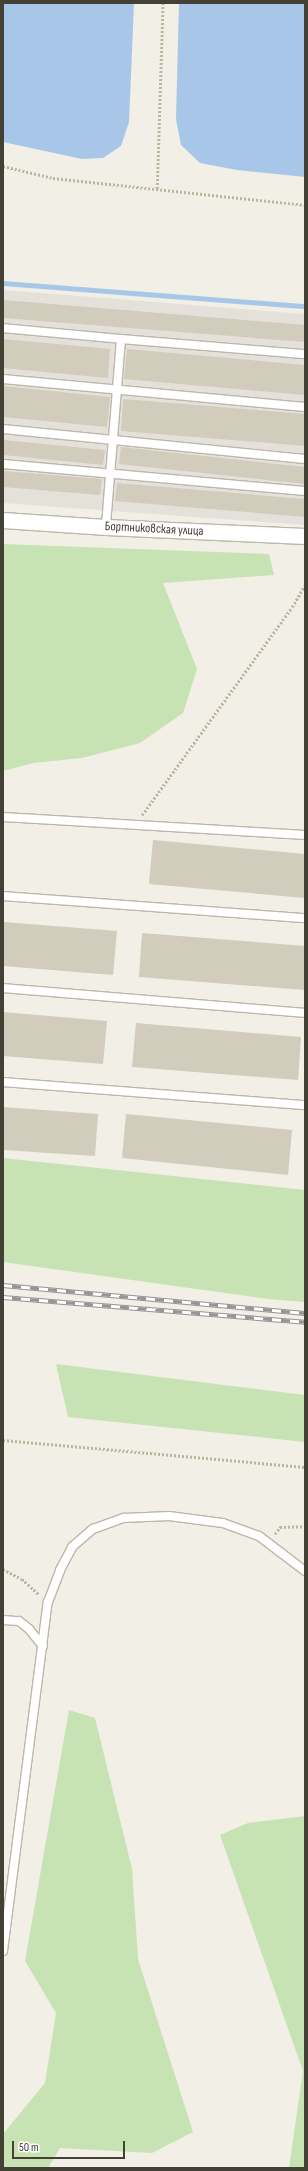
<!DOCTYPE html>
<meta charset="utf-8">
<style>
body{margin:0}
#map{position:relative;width:308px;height:2171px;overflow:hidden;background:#f1efe6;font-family:"Sofia Sans Condensed",sans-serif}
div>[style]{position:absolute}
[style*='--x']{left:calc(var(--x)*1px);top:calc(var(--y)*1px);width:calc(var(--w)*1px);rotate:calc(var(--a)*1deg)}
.industrial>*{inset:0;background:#e4e1db}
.green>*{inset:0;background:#c7e2b3}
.water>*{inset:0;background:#a8c7e8}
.stream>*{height:4.5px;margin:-2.25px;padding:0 2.25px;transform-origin:2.25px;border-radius:2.25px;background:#a8c7e8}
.building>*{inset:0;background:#d2ccbd}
.path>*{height:2.5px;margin-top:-1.25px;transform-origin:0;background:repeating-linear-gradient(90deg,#bcb49d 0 2px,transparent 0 4px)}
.roads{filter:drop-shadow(1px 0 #bcb7aa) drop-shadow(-1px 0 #bcb7aa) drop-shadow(0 1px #bcb7aa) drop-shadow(0 -1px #bcb7aa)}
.lane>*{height:8px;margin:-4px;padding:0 4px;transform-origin:4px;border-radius:4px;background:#fff}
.street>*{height:15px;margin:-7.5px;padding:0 7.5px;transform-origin:7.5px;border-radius:7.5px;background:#fff}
.rail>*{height:4.5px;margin-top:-2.25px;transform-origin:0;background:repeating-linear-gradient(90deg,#fff 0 9px,#959595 0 18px);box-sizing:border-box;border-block:1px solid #959595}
span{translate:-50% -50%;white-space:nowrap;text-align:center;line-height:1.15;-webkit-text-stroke:3.5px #fff;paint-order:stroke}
.street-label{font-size:13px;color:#434036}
.frame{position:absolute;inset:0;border:4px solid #434036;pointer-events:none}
.scale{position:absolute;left:12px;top:2141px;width:113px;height:18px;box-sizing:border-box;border:2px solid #434036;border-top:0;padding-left:5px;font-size:12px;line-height:14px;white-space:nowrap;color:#434036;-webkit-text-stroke:3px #fff;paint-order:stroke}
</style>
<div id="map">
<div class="industrial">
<div style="clip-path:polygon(3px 290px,305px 314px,305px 525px,3px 503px)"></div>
</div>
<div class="green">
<div style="clip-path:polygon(3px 544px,269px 554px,274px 575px,163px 583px,197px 669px,183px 713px,140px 743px,82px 758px,33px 763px,3px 771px)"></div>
<div style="clip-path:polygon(3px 1158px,305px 1190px,305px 1302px,268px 1299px,3px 1262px)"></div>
<div style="clip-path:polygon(56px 1364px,305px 1395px,305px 1442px,68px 1417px)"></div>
<div style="clip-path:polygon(69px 1710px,95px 1718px,132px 1869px,138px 1959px,193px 2132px,152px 2153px,60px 2148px,48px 2168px,3px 2168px,3px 2134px,45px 2083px,56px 2013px,25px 1961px)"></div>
<div style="clip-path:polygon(305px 1816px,305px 2168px,289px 2168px,303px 2071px,220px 1835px,248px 1823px)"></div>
</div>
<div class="water">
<div style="clip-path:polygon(3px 3px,134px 3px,129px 122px,121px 146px,103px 158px,82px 159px,3px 142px)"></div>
<div style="clip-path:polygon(179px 3px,305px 3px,305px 177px,237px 170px,200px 163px,181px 145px,176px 119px)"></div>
</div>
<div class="stream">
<div style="--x:3;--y:283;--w:303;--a:4.4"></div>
</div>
<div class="building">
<div style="clip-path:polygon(3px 300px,305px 325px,305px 342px,3px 318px)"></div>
<div style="clip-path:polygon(3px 339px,110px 349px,108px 378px,3px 368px)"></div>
<div style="clip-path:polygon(127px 349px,305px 365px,305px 395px,124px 379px)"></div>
<div style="clip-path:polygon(3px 386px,110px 397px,107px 427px,3px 417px)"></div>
<div style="clip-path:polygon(123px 399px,305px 414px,305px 446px,121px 431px)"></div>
<div style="clip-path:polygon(3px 440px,105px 450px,103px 465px,3px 455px)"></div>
<div style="clip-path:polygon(121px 447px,305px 467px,305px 484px,119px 464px)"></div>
<div style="clip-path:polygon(3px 471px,102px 479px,100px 495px,3px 487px)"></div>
<div style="clip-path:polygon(117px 483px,305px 499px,305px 517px,115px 501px)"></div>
<div style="clip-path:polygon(153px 840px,305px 854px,305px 898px,149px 884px)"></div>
<div style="clip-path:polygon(3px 922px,117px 931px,113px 975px,3px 966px)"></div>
<div style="clip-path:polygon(142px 933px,305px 946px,305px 990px,139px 977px)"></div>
<div style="clip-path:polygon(3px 1012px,107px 1021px,103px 1064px,3px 1056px)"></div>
<div style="clip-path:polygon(136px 1023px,301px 1037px,298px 1080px,132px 1067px)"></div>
<div style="clip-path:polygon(3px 1107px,98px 1114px,95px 1156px,3px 1150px)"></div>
<div style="clip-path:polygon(126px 1114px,292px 1130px,288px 1175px,122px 1158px)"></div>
</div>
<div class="path">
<div style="--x:3;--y:166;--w:51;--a:13.5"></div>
<div style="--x:53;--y:178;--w:253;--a:6.1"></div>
<div style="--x:157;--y:189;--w:186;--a:-88.2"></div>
<div style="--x:142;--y:815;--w:256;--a:-54.2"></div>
<div style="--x:292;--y:607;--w:26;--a:-59"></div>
<div style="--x:3;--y:1440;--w:303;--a:5.1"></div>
<div style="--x:275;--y:1534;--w:9;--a:-54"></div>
<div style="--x:280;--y:1527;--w:25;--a:-2"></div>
<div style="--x:3;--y:1569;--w:21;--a:28"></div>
<div style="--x:22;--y:1579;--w:24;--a:42"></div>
</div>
<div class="roads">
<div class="lane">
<div style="--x:3;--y:328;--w:119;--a:5.3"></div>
<div style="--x:121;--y:339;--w:189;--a:94.6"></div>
<div style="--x:121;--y:339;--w:185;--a:4.7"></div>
<div style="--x:3;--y:379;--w:303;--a:5.3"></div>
<div style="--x:3;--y:429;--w:303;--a:5.7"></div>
<div style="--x:3;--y:464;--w:303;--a:5.1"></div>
<div style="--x:3;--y:817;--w:303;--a:3.4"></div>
<div style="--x:3;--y:896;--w:303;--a:4.2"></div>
<div style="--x:3;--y:988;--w:303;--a:4.7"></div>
<div style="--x:3;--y:1082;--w:303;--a:4.4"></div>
<div style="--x:3;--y:1620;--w:16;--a:4"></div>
<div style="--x:19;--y:1621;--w:13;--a:39"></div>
<div style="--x:29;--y:1629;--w:22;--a:51"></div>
<div style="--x:3;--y:1951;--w:352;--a:-82.7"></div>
<div style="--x:48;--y:1602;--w:34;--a:-69"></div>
<div style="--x:60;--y:1570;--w:26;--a:-62"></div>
<div style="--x:72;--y:1547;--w:28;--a:-41"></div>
<div style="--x:93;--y:1529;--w:33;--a:-20"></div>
<div style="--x:124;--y:1518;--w:45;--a:-2.5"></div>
<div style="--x:169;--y:1516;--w:54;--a:7.4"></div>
<div style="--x:223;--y:1523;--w:38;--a:20"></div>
<div style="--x:259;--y:1536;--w:58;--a:37.3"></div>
</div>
<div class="street">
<div style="--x:3;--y:520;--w:103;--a:3.9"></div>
<div style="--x:106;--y:527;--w:199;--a:2.6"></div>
</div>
</div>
<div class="rail">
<div style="--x:3;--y:1285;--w:303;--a:5.3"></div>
<div style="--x:3;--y:1297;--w:303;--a:4.7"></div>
</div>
<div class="street-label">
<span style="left:154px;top:529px;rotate:3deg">Бортниковская улица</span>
</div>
<div class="frame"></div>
<div class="scale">50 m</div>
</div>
